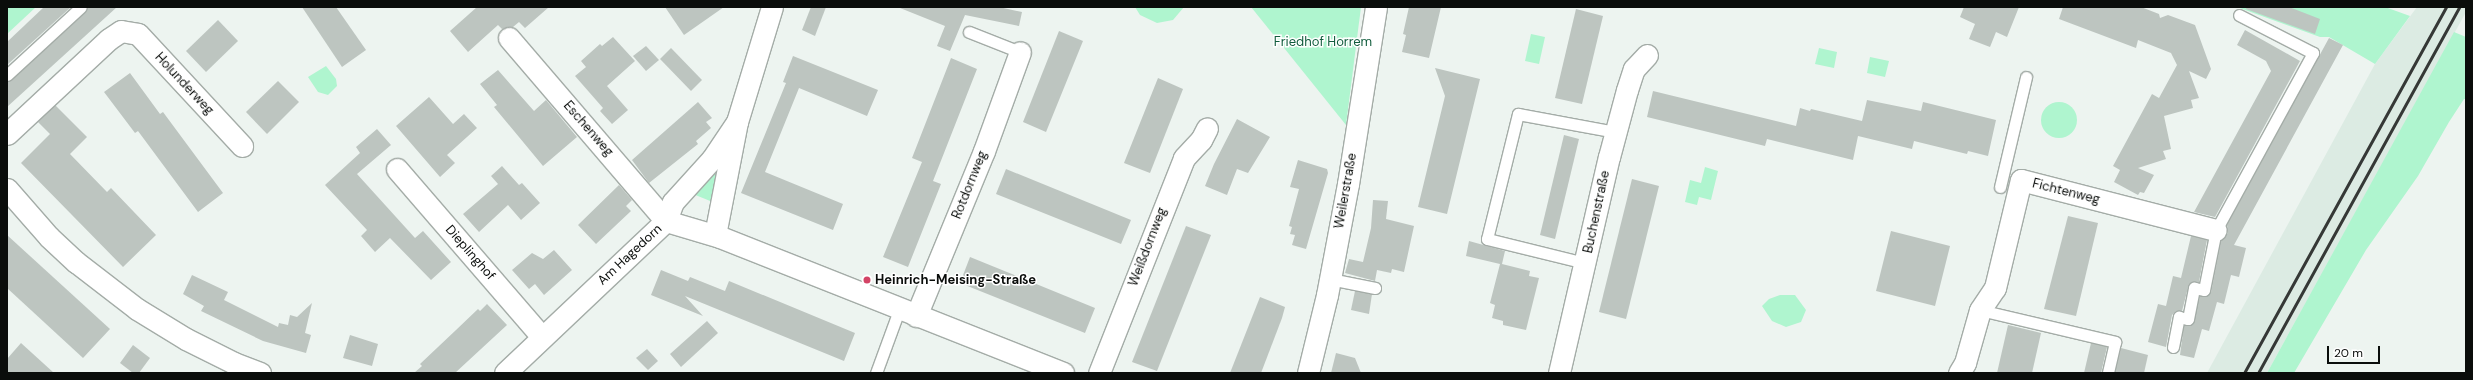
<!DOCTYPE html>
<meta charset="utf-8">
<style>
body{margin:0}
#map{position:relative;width:2473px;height:380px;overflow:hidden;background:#edf4f0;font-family:"DM Sans",sans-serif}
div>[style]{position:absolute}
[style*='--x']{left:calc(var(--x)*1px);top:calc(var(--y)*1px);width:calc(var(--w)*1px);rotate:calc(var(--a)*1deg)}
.built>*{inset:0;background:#dcebe3}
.green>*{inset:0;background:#aff5cf}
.round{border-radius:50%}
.building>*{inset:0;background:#bdc5c0}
.roads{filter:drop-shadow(1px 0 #a4aca7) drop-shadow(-1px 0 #a4aca7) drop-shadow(0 1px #a4aca7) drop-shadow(0 -1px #a4aca7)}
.service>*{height:11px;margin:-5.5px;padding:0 5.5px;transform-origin:5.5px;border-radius:5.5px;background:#fff}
.minor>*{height:21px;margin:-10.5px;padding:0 10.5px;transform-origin:10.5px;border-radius:10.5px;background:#fff}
.rail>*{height:3px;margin:-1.5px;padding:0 1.5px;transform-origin:1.5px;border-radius:1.5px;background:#353836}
.dots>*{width:11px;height:11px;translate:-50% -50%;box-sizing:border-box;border:2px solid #fff;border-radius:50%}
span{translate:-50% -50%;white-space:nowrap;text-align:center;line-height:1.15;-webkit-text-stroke:3px #fff;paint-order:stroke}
.park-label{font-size:13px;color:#115c3d}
.street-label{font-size:13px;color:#0a0d0b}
.poi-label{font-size:13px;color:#0a0d0b;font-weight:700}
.left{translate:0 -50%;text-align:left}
.frame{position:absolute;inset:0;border:8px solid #0a0d0b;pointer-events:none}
.scale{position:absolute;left:2327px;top:346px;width:53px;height:18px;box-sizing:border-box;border:2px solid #0a0d0b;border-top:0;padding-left:5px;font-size:12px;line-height:14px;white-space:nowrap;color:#0a0d0b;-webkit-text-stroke:3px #fff;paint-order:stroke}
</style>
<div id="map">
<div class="built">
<div style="clip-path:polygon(2417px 7px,2466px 7px,2466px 12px,2267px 373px,2207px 373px,2375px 64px)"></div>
</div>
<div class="green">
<div style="clip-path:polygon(7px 7px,36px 7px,7px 34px)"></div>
<div style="clip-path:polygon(1135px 7px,1184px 7px,1173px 20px,1157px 23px,1140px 15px)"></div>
<div style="clip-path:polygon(1251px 7px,1361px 7px,1346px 125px)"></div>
<div style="clip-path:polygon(2237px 7px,2385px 7px,2410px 16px,2375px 64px,2329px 37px,2320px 37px)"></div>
<div style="clip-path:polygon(2454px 32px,2466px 37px,2466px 99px,2464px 99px,2449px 122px,2418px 176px,2366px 250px,2294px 373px,2267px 373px)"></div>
<div style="clip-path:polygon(1531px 34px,1545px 37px,1539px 64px,1525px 61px)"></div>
<div style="clip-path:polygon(1819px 48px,1837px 52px,1834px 68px,1815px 64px)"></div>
<div style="clip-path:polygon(1870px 57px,1889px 61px,1885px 77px,1867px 73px)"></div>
<div style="clip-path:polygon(326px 66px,336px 79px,337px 86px,328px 95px,318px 92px,308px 77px)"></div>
<div class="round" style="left:2041px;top:102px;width:36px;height:36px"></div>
<div style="clip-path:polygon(1705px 167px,1718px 171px,1711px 200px,1699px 197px,1697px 205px,1685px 202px,1690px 180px,1701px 183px)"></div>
<div style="clip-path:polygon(713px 172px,719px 175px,715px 203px,693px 194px)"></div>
<div style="clip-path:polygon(1780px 295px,1795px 295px,1806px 310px,1801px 322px,1786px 327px,1772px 321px,1762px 306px,1769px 299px)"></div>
</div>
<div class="building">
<div style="clip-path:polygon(44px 7px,71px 7px,7px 65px,7px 42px)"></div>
<div style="clip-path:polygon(88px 7px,117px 7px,7px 107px,7px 82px,12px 80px,86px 12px)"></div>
<div style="clip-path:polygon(302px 7px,336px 7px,366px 50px,342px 67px)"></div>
<div style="clip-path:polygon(477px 7px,549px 7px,525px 28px,519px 22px,513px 27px,502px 29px,498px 25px,468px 52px,450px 31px)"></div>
<div style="clip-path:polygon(665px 7px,724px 7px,684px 35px)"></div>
<div style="clip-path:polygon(811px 7px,826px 7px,815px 36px,802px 30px)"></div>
<div style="clip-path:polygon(999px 7px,1022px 12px,1019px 26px,965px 15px,950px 51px,937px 46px,945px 26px,900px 8px)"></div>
<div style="clip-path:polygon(1409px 7px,1441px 7px,1429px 58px,1402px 52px,1406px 35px,1403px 34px)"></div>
<div style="clip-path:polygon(1964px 7px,2019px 7px,2007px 37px,1996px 32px,1990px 47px,1969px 39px,1975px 24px,1960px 17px)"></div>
<div style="clip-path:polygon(2063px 7px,2141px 7px,2159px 14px,2160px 18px,2168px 15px,2195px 25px,2211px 69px,2206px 79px,2189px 71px,2199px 98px,2191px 100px,2193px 108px,2164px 116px,2171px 149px,2163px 151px,2166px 159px,2138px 168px,2154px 175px,2144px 193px,2140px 192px,2138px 195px,2114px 182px,2120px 170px,2113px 166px,2152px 94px,2159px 98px,2177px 65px,2171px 53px,2138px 40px,2136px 48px,2059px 19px)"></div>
<div style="clip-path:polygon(2247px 7px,2289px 7px,2320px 19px,2315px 34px,2246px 9px)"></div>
<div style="clip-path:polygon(1576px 9px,1603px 16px,1582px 104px,1555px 98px)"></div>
<div style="clip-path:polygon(218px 20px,238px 41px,206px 72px,186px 51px)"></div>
<div style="clip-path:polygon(2245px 30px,2300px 61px,2215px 217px,2194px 212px,2271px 71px,2266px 61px,2237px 45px)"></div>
<div style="clip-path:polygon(1059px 31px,1083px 41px,1046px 132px,1023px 122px)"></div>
<div style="clip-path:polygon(613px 37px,635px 61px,607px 86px,628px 110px,612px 124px,600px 111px,603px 108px,575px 76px,586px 67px,581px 61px,600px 44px,602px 46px)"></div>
<div style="clip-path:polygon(2329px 38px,2343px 45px,2234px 245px,2246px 248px,2239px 277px,2231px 275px,2224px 304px,2217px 302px,2209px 331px,2202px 329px,2194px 358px,2180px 355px,2184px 325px,2193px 323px,2200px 296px,2207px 296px,2211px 292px,2221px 241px,2228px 233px,2227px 225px)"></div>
<div style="clip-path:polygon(646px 46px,659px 60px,646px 71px,633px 56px)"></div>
<div style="clip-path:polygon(671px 48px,702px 80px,691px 91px,660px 59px)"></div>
<div style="clip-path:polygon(793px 56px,878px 90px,867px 116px,799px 88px,765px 172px,843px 204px,833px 230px,741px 193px,786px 83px,783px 82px)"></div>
<div style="clip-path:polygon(951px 58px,977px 69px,933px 181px,941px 184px,908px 267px,883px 257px,922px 162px,912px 158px)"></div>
<div style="clip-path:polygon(1435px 68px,1480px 79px,1447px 214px,1418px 207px,1445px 96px)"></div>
<div style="clip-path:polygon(498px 70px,534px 111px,546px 100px,577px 137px,543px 166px,494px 107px,497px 105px,480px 84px)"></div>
<div style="clip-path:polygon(130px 73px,160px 114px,163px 112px,223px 193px,198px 212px,138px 131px,135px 133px,104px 92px)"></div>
<div style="clip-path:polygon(1158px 78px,1183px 89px,1150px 173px,1124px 163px)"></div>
<div style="clip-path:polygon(278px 81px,299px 102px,267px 134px,246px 112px)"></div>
<div style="clip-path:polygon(1653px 91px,1796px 126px,1800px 108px,1810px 111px,1811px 109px,1862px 121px,1867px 100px,1921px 111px,1923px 102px,1996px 120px,1988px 156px,1968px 151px,1967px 154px,1914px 141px,1912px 149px,1858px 136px,1853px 160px,1767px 139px,1765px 146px,1647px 117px)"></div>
<div style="clip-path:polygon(429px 97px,453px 124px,464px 114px,477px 128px,447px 155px,455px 163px,440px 177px,396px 126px)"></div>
<div style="clip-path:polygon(698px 102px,712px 118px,706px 122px,711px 128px,696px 141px,698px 144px,649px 183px,632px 160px)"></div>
<div style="clip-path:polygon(55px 105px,87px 137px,70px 154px,107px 192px,111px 188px,156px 235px,123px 267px,21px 163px,50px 134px,38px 122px)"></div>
<div style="clip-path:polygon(1237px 119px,1270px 137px,1248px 173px,1237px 169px,1227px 195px,1205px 186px,1214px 164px)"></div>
<div style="clip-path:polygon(377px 129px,391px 145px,357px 174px,415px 238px,423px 231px,451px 262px,431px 280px,390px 238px,375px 252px,361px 236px,367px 230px,325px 185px,360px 153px,356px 147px)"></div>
<div style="clip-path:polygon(1564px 135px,1579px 139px,1555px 239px,1540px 235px)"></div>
<div style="clip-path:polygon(1298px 160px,1327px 169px,1328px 173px,1306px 249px,1292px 245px,1295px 235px,1290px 234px,1292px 227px,1289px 226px,1299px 189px,1290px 187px)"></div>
<div style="clip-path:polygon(502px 166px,519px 185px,522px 183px,540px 203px,521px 220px,508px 205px,479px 232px,463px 214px,498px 184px,491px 176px)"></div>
<div style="clip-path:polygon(1006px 169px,1131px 220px,1121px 244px,996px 194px)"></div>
<div style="clip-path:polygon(1632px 179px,1659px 186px,1626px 319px,1599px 312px)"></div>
<div style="clip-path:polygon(619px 185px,632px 200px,626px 206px,631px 211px,596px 244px,578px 225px)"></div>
<div style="clip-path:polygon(1373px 200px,1388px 201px,1386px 219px,1414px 226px,1404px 272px,1392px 269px,1391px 273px,1377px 270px,1375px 281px,1345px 273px,1349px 259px,1363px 262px,1371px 228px)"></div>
<div style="clip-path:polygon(2068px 216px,2098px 223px,2076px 316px,2044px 309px)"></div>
<div style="clip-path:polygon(1186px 226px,1211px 235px,1157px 371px,1132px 362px)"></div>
<div style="clip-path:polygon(1891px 231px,1950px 246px,1935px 306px,1876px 291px)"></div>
<div style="clip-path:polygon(7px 235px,110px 329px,83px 358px,7px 288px)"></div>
<div style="clip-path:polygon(2191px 236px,2207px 240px,2199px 282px,2189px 284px,2182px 311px,2176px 311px,2172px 315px,2166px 347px,2148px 342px,2158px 304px,2166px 306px,2173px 276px,2181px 278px)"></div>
<div style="clip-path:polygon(1469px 241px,1505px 251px,1502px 264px,1530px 271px,1529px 276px,1539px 278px,1526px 330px,1503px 325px,1503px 321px,1492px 318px,1495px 305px,1490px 303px,1500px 264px,1466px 256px)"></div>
<div style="clip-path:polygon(554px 250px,572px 270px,544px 295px,535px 284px,529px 289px,512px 270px,532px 253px,543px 259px)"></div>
<div style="clip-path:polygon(970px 257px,1095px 308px,1085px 333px,960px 283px)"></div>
<div style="clip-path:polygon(661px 270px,688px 281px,690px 277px,725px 291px,729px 281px,855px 333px,844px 361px,685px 296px,703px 316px,651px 295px)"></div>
<div style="clip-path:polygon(192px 275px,228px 292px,224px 300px,278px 327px,279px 323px,288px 325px,290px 315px,297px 317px,312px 303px,305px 333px,311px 335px,306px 353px,263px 341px,201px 311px,204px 306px,183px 294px)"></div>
<div style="clip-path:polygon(1355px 291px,1372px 294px,1369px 314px,1351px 310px)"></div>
<div style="clip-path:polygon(1260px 297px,1285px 307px,1282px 318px,1261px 373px,1230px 373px)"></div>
<div style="clip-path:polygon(487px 304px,507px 325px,455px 373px,414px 373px,422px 366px,420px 364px,456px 330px,478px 309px,480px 311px)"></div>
<div style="clip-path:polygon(707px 321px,718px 333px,681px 367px,670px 354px)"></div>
<div style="clip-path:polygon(2008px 325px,2041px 333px,2032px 373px,1997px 373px)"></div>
<div style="clip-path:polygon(350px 335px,378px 344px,372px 366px,343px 358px)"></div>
<div style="clip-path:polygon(21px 343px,54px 373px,7px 373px,7px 359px)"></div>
<div style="clip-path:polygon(2091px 343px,2107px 347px,2101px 373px,2084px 373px)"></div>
<div style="clip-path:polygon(133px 345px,150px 358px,139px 373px,133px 373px,120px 363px)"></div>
<div style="clip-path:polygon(2121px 348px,2148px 355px,2144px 373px,2115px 373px)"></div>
<div style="clip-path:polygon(647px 349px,658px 361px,648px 370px,636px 358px)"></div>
<div style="clip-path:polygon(1336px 353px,1355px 358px,1361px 373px,1331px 373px)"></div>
</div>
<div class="roads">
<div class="service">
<div style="--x:969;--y:32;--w:55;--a:21.4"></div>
<div style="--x:7;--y:75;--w:100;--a:-42.6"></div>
<div style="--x:2000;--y:187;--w:113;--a:-76.7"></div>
<div style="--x:1585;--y:263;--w:101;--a:-166.2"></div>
<div style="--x:1487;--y:239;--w:129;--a:-76.1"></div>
<div style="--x:1518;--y:114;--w:100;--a:10.4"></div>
<div style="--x:1330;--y:279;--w:46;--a:11.3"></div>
<div style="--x:1980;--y:310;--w:139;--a:13.3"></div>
<div style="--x:2115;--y:342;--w:32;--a:103"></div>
<div style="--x:2173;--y:347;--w:31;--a:-79"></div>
<div style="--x:2179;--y:317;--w:9;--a:13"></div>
<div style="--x:2188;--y:319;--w:32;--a:-79"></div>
<div style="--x:2194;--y:288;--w:10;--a:11"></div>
<div style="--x:2204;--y:290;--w:61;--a:-78.7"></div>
<div style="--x:2216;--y:230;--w:202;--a:-61.3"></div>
<div style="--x:2313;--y:53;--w:83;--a:-152.8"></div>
<div style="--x:876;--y:373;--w:67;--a:-69.9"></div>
</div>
<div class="minor">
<div style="--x:509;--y:38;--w:241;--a:49.4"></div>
<div style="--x:7;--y:134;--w:139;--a:-43"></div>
<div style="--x:109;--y:39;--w:14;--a:-34"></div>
<div style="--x:121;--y:31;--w:17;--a:10"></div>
<div style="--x:138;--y:34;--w:153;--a:47.1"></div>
<div style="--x:397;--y:169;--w:222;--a:49.2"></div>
<div style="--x:7;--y:189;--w:64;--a:48.8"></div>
<div style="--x:49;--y:237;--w:37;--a:43"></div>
<div style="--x:76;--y:262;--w:77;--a:37.6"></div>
<div style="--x:137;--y:309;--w:57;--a:31.5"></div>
<div style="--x:186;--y:339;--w:54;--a:26.6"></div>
<div style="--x:234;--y:363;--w:28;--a:21"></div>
<div style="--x:666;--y:221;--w:56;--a:16.5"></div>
<div style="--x:720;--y:237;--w:369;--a:21.6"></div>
<div style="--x:715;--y:235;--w:115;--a:-79"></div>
<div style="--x:737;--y:122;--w:120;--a:-73.1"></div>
<div style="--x:916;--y:316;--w:178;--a:-67.6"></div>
<div style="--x:984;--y:151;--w:105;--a:-70"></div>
<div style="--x:505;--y:373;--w:221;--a:-43.4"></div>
<div style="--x:666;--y:221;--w:20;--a:-70"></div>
<div style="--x:673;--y:202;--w:58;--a:-47.8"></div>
<div style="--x:712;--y:159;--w:45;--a:-56"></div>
<div style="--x:1099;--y:373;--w:231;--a:-68.4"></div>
<div style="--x:1184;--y:158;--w:25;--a:-47"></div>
<div style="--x:1201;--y:140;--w:13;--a:-63"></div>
<div style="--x:1308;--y:373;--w:80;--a:-76.3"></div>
<div style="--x:1327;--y:295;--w:113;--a:-79.3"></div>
<div style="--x:1348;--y:184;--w:179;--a:-81"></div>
<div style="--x:1559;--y:373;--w:222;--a:-77"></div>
<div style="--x:1609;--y:157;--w:69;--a:-75"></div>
<div style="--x:1627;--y:90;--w:22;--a:-72"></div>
<div style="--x:1634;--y:69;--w:19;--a:-47"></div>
<div style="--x:1959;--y:373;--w:12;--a:-59"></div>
<div style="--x:1965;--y:363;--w:55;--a:-74.2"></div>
<div style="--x:1980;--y:310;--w:27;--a:-56"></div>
<div style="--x:1995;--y:288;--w:111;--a:-76.5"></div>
<div style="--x:2021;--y:180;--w:201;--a:14.4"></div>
</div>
</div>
<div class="rail">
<div style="--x:2244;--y:373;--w:418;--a:-61.1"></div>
<div style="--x:2258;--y:373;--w:418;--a:-61.2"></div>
</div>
<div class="dots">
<div style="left:867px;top:280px;background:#d34365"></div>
</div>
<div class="park-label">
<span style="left:1323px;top:42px">Friedhof Horrem</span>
</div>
<div class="street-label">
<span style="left:184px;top:84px;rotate:47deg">Holunderweg</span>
<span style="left:588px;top:129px;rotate:49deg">Eschenweg</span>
<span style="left:970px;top:185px;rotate:-68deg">Rotdornweg</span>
<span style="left:1346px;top:191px;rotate:-80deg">Weilerstraße</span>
<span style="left:2066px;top:192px;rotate:14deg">Fichtenweg</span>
<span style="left:1597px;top:212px;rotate:-78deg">Buchenstraße</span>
<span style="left:1148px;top:247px;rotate:-69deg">Weißdornweg</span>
<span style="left:470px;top:253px;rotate:49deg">Dieplinghof</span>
<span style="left:630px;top:255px;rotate:-43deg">Am Hagedorn</span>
</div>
<div class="poi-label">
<span class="left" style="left:875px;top:280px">Heinrich-Meising-Straße</span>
</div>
<div class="frame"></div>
<div class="scale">20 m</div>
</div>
